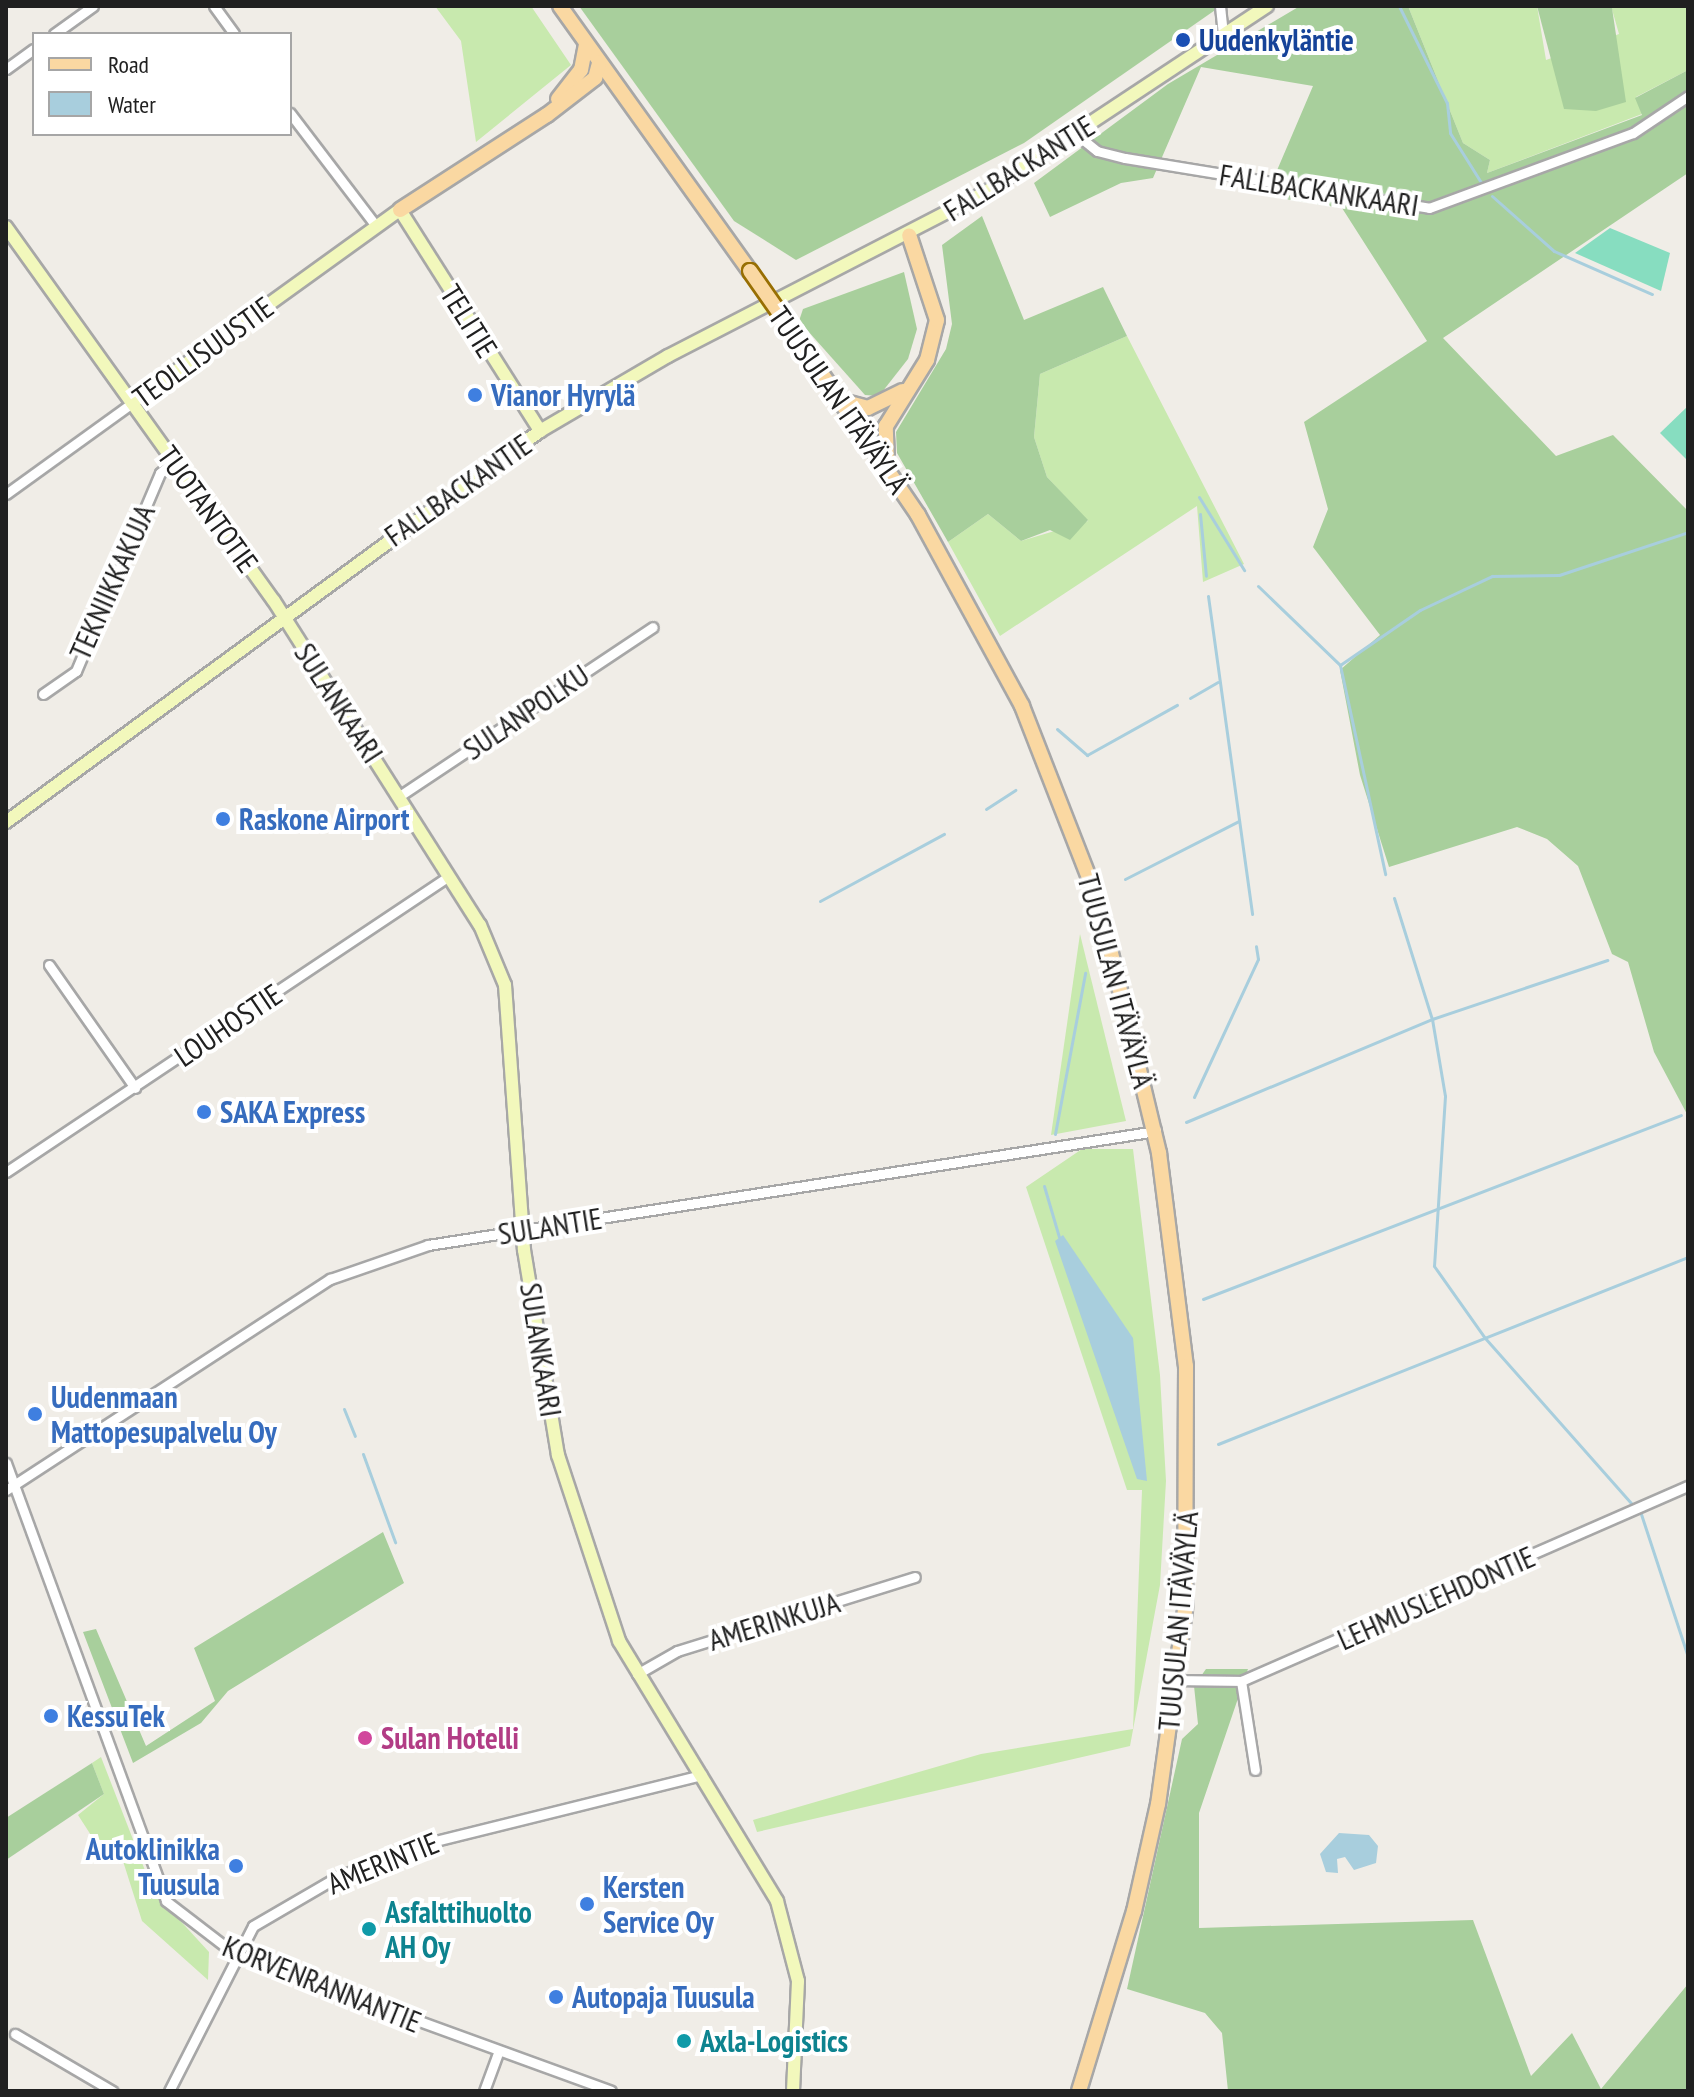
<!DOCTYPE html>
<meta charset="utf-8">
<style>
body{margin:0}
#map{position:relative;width:1694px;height:2097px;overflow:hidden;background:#f0ede7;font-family:"PT Sans Narrow",sans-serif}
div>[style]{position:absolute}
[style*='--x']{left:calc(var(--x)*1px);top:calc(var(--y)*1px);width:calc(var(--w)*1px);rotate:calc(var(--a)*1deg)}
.grass>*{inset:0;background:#c8e9ae}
.forest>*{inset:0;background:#a8cf9c}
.pitch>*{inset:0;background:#87ddc0}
.water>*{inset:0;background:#a8cedd}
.stream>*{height:3px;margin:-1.5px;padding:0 1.5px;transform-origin:1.5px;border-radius:1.5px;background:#a8cedd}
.roads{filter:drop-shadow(2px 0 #a7a7a7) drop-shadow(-2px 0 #a7a7a7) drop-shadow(0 2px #a7a7a7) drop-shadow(0 -2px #a7a7a7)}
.street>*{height:9px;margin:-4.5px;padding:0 4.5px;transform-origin:4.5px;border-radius:4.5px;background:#fff}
.secondary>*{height:12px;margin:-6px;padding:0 6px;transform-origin:6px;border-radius:6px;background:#f2f8bc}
.primary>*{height:14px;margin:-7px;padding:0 7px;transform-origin:7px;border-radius:7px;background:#fad8a2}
.bridges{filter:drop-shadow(2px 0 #986f03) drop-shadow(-2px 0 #986f03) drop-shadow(0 2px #986f03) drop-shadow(0 -2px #986f03)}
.primary-bridge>*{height:14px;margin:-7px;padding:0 7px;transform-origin:7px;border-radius:7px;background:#fad8a2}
.dots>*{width:22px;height:22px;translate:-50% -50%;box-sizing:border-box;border:4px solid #fff;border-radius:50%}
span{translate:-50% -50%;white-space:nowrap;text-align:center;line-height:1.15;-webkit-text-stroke:8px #fff;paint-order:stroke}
.transit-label{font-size:30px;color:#164399;font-weight:700}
.left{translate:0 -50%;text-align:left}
.street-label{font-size:30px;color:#202020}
.shop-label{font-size:30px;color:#366cbe;font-weight:700}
.right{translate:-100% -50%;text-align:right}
.hotel-label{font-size:30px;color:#b23c85;font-weight:700}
.culture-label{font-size:30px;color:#0d838f;font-weight:700}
.frame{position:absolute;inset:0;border:8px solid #202020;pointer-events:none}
.legend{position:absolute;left:32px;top:32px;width:260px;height:104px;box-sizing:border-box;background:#fff;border:2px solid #a6a6a6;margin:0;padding:10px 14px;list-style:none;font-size:24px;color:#202020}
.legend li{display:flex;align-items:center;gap:16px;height:40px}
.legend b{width:40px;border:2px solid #a6a6a6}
</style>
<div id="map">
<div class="grass">
<div style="clip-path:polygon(435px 6px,531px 6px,571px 65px,476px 142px,461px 41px)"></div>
<div style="clip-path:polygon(1408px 6px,1537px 6px,1546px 60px,1619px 34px,1611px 6px,1688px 6px,1688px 70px,1636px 97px,1642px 114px,1487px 173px,1490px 160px,1463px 143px)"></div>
<div style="clip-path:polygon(1127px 336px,1244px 564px,1203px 582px,1197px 506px,1000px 636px,948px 542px,988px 514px,1021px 541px,1088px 521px,1047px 477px,1034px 437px,1040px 374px)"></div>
<div style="clip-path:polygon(1080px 934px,1126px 1121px,1051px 1135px)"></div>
<div style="clip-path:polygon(1082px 1149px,1133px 1149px,1160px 1375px,1166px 1481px,1160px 1585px,1130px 1746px,757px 1832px,753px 1820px,981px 1754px,1133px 1729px,1142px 1490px,1127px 1490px,1026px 1187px)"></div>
<div style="clip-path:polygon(101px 1757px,153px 1891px,209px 1952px,208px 1980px,142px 1921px,116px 1839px,96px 1843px,78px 1815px,104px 1794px,92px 1763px)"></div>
</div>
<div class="forest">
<div style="clip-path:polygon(579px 6px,1221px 6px,1024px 143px,796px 260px,734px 221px)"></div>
<div style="clip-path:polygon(1300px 6px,1408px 6px,1463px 143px,1490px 160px,1487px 173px,1642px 115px,1635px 98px,1688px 70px,1688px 173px,1443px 338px,1556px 456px,1613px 435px,1688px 511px,1688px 1116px,1654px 1052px,1628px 962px,1612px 954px,1578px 866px,1547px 839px,1517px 827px,1389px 867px,1360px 775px,1340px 670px,1380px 635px,1313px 547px,1328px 509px,1304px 422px,1427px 341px,1342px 208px,1266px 196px,1313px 86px,1201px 67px,1153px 178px,1121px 183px,1050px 217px,1034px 183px,1168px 84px)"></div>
<div style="clip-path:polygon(1537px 6px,1612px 8px,1626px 102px,1596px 111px,1564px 109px)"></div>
<div style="clip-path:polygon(982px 216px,1024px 320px,1103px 287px,1127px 336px,1040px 374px,1034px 437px,1047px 477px,1088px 520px,1070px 540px,1050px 530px,1021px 541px,988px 514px,948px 542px,897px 453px,896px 432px,946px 349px,952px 324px,942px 245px)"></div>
<div style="clip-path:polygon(904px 272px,917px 329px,908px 359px,879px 396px,865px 395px,799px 321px,803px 309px)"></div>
<div style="clip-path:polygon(383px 1532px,404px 1583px,228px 1691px,201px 1723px,133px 1763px,83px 1632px,96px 1629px,146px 1746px,215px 1701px,194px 1648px)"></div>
<div style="clip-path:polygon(1206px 1669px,1248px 1669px,1199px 1813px,1199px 1928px,1473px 1920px,1531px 2076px,1572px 2033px,1601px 2089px,1688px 1984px,1688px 2091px,1228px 2091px,1222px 2033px,1205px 2013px,1127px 1989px,1182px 1739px,1198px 1724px,1194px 1686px)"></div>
<div style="clip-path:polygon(92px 1763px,104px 1794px,6px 1860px,6px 1818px)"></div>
</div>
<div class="pitch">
<div style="clip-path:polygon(1610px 228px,1670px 253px,1661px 291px,1575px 253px)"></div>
<div style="clip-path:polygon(1688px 406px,1688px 461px,1660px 433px)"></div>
</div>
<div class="water">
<div style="clip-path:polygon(1063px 1235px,1133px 1338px,1147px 1481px,1137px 1479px,1055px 1241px)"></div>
<div style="clip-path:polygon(1339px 1833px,1369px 1835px,1378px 1846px,1376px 1863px,1354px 1870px,1345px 1857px,1337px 1859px,1338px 1873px,1326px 1872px,1320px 1854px)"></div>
</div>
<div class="stream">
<div style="--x:1399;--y:6;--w:108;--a:63.7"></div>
<div style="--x:1447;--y:103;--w:30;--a:84"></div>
<div style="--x:1450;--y:133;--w:60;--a:57.9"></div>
<div style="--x:1492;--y:196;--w:83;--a:41.6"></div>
<div style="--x:1554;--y:251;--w:107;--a:23.7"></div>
<div style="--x:1199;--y:497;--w:86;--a:58.3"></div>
<div style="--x:1200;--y:514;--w:62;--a:84.5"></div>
<div style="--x:1258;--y:586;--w:114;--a:43.9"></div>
<div style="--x:1208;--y:596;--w:321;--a:82.1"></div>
<div style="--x:1340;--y:665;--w:97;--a:-34.5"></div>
<div style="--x:1420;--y:610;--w:80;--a:-25.3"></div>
<div style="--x:1492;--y:576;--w:67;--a:-0.9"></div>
<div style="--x:1559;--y:575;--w:136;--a:-18.4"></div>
<div style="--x:1340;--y:665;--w:214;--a:77.8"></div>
<div style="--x:1190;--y:698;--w:32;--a:-30"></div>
<div style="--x:1057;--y:729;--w:40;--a:41"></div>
<div style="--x:1087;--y:755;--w:103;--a:-29.1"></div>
<div style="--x:986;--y:809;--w:35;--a:-33"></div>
<div style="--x:1125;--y:879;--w:128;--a:-27"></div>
<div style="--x:1394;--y:898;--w:127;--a:72.6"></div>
<div style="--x:1432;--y:1019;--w:78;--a:80.4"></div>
<div style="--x:1445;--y:1096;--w:170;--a:93.7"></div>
<div style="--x:1434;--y:1266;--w:88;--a:54.7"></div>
<div style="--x:1485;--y:1338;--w:222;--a:48.5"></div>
<div style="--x:820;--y:901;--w:141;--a:-28.4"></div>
<div style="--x:1194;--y:1097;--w:152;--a:-65.1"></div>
<div style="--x:1258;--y:959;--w:13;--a:-99"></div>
<div style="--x:1186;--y:1122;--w:267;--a:-22.7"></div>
<div style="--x:1432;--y:1019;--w:185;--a:-18.6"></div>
<div style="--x:1055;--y:1134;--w:164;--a:-79.4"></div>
<div style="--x:1044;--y:1186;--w:53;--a:73.6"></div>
<div style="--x:1203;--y:1299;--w:512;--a:-21.05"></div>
<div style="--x:344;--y:1409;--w:29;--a:68"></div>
<div style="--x:1218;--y:1444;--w:506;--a:-21.7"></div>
<div style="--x:363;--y:1454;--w:94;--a:70"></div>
<div style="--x:1641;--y:1514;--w:151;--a:71.8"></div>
</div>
<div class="roads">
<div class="street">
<div style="--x:214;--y:6;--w:34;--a:54"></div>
<div style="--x:1220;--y:6;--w:28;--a:84"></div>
<div style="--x:54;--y:34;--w:48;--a:-35.7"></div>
<div style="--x:6;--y:69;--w:34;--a:-36"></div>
<div style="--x:290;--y:113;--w:142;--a:52.7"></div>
<div style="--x:1076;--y:134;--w:27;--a:39"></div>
<div style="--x:1097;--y:151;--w:29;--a:14"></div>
<div style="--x:1125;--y:158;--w:308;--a:9.3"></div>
<div style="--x:1429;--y:208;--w:217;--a:-20.2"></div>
<div style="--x:1633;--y:133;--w:66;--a:-33.9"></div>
<div style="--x:6;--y:494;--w:155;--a:-35.8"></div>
<div style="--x:43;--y:694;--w:40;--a:-34.9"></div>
<div style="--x:76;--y:671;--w:215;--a:-67"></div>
<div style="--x:160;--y:473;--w:16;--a:-40"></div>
<div style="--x:398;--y:797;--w:306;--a:-33.7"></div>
<div style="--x:49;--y:965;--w:150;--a:55"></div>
<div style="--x:6;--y:1172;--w:533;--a:-33.75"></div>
<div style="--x:6;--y:1463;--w:466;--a:69.9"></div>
<div style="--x:166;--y:1901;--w:87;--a:37.5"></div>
<div style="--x:235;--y:1954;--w:400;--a:20"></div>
<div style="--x:6;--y:1490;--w:387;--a:-33.1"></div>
<div style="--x:330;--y:1279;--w:104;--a:-19.1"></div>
<div style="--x:428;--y:1245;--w:737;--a:-8.9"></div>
<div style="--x:637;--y:1674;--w:46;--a:-29.9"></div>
<div style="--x:677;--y:1651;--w:249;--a:-17.3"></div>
<div style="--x:1177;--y:1680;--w:64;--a:0.9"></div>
<div style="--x:1241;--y:1681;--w:488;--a:-23.6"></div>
<div style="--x:1241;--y:1681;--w:90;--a:81.1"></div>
<div style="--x:15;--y:2034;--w:113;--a:30.4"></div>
<div style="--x:169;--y:2091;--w:185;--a:-63"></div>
<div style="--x:253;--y:1926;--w:99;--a:-30.2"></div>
<div style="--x:339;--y:1876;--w:94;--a:-20.6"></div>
<div style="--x:427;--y:1843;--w:283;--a:-13.9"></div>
<div style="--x:484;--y:2091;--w:40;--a:-69.8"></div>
</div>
<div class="secondary">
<div style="--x:6;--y:227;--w:460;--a:54.4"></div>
<div style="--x:274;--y:601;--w:384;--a:57.6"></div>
<div style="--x:480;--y:925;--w:65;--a:67.4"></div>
<div style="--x:505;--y:985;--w:266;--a:85.9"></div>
<div style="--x:524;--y:1250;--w:208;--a:80.6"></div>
<div style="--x:558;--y:1455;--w:196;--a:71.8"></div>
<div style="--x:619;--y:1641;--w:304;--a:58.7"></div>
<div style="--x:777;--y:1901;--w:83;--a:75.3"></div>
<div style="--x:798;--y:1981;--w:110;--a:92.6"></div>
<div style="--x:132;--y:403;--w:330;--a:-35.8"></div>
<div style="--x:400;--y:210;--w:262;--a:57.6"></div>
<div style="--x:6;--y:822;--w:662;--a:-36.21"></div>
<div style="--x:540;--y:431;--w:148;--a:-30.4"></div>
<div style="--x:668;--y:356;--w:358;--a:-27.3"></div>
<div style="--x:986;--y:192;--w:337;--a:-33.5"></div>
</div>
<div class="primary">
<div style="--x:560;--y:6;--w:326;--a:54.4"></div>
<div style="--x:558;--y:99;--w:37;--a:-52"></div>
<div style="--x:581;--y:70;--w:26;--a:-79"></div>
<div style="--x:400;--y:210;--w:175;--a:-32.9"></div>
<div style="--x:547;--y:115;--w:61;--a:-37.6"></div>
<div style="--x:595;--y:78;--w:16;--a:-75"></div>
<div style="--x:815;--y:364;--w:183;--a:55.7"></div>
<div style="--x:918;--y:515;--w:217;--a:61.4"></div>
<div style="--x:1022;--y:706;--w:212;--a:68.7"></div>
<div style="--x:1099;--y:903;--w:257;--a:76.5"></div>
<div style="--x:1159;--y:1153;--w:215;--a:82.8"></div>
<div style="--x:1186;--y:1366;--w:244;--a:90.2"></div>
<div style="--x:1185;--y:1610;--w:196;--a:97.9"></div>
<div style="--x:1158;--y:1804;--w:110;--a:102.6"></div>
<div style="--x:1134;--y:1911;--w:188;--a:107"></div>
<div style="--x:842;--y:401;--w:27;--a:15"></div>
<div style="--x:868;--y:408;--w:39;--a:-26"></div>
<div style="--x:887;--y:463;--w:37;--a:-92"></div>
<div style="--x:886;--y:426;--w:78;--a:-58.2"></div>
<div style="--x:927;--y:360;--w:41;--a:-76"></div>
<div style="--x:937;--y:320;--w:89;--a:-108.2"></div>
</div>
</div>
<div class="bridges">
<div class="primary-bridge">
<div style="--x:750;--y:271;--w:113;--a:55"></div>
</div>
</div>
<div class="dots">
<div style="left:1183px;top:40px;background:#1a4fb4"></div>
<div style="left:475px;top:395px;background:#3f7fe0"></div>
<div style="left:223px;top:819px;background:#3f7fe0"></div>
<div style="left:204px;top:1112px;background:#3f7fe0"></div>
<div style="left:35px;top:1414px;background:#3f7fe0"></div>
<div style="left:51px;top:1716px;background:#3f7fe0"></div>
<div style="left:365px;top:1738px;background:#d1479c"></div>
<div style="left:236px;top:1866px;background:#3f7fe0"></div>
<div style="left:587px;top:1904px;background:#3f7fe0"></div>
<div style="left:369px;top:1929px;background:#0f9aa8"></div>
<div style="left:556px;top:1997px;background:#3f7fe0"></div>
<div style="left:684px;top:2041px;background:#0f9aa8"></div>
</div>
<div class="transit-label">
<span class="left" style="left:1199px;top:40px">Uudenkyläntie</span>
</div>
<div class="street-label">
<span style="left:1019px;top:168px;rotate:-32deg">FALLBACKANTIE</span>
<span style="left:1319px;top:190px;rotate:9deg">FALLBACKANKAARI</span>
<span style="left:469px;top:321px;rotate:58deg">TELITIE</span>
<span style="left:203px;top:352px;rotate:-36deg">TEOLLISUUSTIE</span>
<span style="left:839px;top:400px;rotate:55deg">TUUSULAN ITÄVÄYLÄ</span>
<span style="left:458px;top:490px;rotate:-35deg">FALLBACKANTIE</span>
<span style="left:208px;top:509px;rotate:54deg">TUOTANTOTIE</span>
<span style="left:112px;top:582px;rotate:-66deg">TEKNIIKKAKUJA</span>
<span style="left:339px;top:703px;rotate:57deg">SULANKAARI</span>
<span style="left:526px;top:712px;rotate:-34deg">SULANPOLKU</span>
<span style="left:1116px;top:981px;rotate:75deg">TUUSULAN ITÄVÄYLÄ</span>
<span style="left:228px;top:1025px;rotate:-34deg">LOUHOSTIE</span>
<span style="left:550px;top:1226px;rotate:-9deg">SULANTIE</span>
<span style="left:541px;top:1350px;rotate:81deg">SULANKAARI</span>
<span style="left:1436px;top:1598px;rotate:-24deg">LEHMUSLEHDONTIE</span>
<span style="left:774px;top:1621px;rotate:-17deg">AMERINKUJA</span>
<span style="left:1178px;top:1621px;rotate:-85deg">TUUSULAN ITÄVÄYLÄ</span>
<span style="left:383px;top:1863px;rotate:-22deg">AMERINTIE</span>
<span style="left:322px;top:1984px;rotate:22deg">KORVENRANNANTIE</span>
</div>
<div class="shop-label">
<span class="left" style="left:491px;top:395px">Vianor Hyrylä</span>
<span class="left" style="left:239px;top:819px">Raskone Airport</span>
<span class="left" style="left:220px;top:1112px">SAKA Express</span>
<span class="left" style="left:51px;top:1414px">Uudenmaan<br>Mattopesupalvelu Oy</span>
<span class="left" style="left:67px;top:1716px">KessuTek</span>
<span class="right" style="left:220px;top:1866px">Autoklinikka<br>Tuusula</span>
<span class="left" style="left:603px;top:1904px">Kersten<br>Service Oy</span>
<span class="left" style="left:572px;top:1997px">Autopaja Tuusula</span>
</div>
<div class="hotel-label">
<span class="left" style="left:381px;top:1738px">Sulan Hotelli</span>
</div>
<div class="culture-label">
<span class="left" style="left:385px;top:1929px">Asfalttihuolto<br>AH Oy</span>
<span class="left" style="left:700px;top:2041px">Axla-Logistics</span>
</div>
<div class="frame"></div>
<ul class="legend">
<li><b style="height:10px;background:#fad8a2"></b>Road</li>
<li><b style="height:22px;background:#a8cedd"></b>Water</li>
</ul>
</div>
